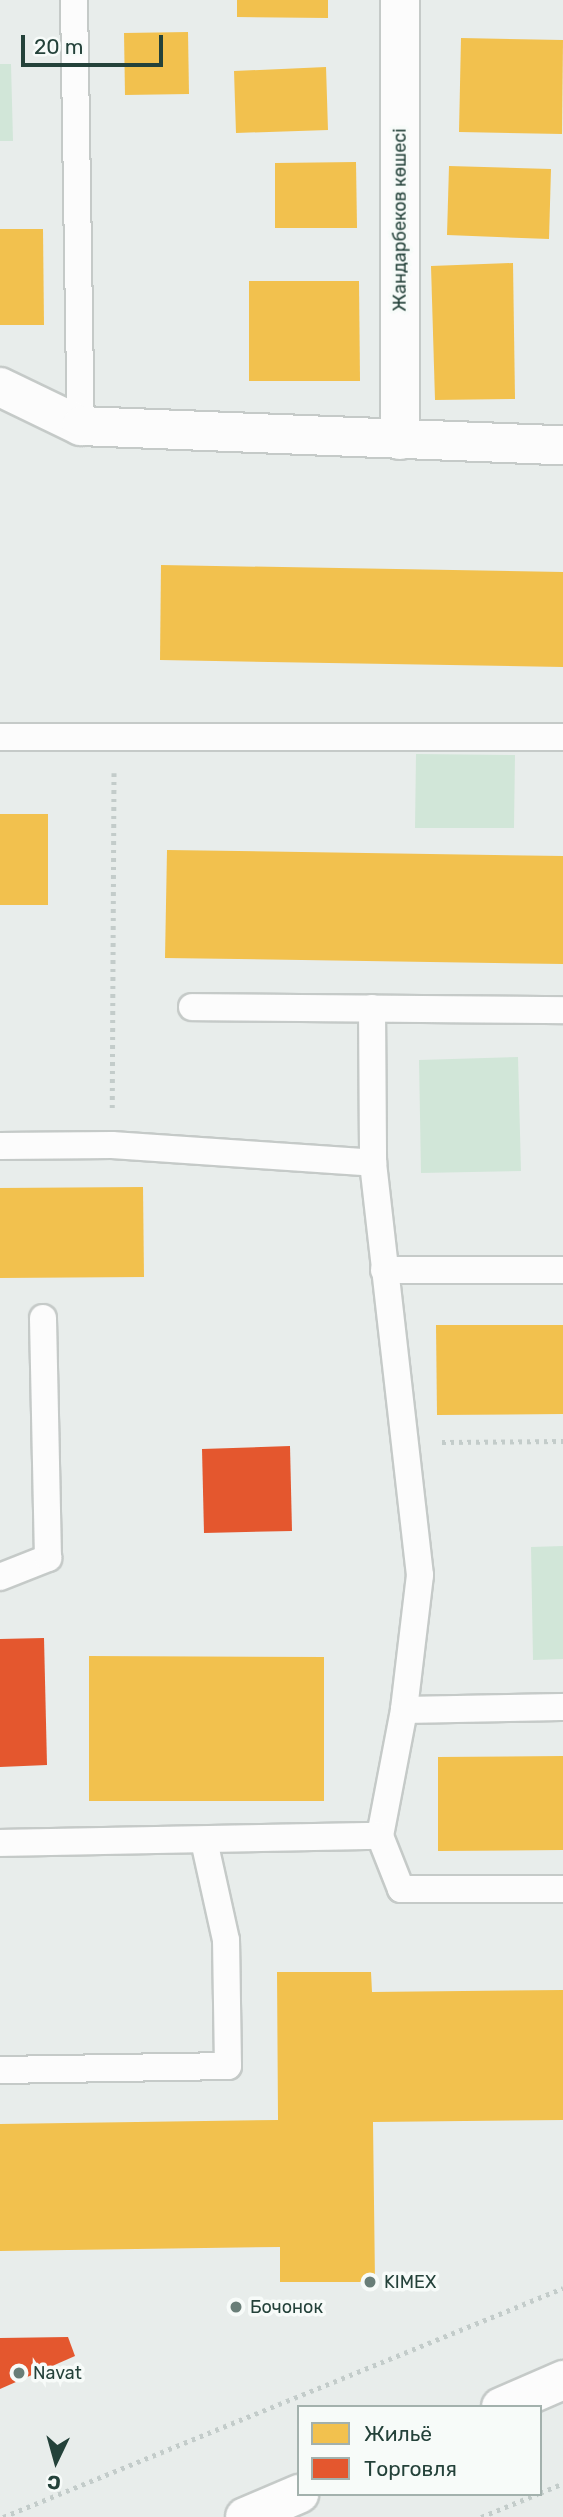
<!DOCTYPE html>
<meta charset="utf-8">
<style>
body{margin:0}
#map{position:relative;width:563px;height:2517px;overflow:hidden;background:#e8edeb;font-family:Rubik,sans-serif}
div>[style]{position:absolute}
[style*='--x']{left:calc(var(--x)*1px);top:calc(var(--y)*1px);width:calc(var(--w)*1px);rotate:calc(var(--a)*1deg)}
.green>*{inset:0;background:#d1e6d8}
.homes>*{inset:0;background:#f2c14e}
.shops>*{inset:0;background:#e4572e}
.path>*{height:4.5px;margin-top:-2.25px;transform-origin:0;background:repeating-linear-gradient(90deg,#c3ccca 0 3.5px,transparent 0 8.5px)}
.roads{filter:drop-shadow(2px 0 #c5cac8) drop-shadow(-2px 0 #c5cac8) drop-shadow(0 2px #c5cac8) drop-shadow(0 -2px #c5cac8)}
.lane>*{height:26px;margin:-13px;padding:0 13px;transform-origin:13px;border-radius:13px;background:#fcfcfc}
.street>*{height:38px;margin:-19px;padding:0 19px;transform-origin:19px;border-radius:19px;background:#fcfcfc}
.secondary>*{height:38px;margin:-19px;padding:0 19px;transform-origin:19px;border-radius:19px;background:#fcfcfc}
.dots>*{width:19px;height:19px;translate:-50% -50%;box-sizing:border-box;border:4px solid #f7fbf9;border-radius:50%}
span{translate:-50% -50%;white-space:nowrap;text-align:center;line-height:1.15;-webkit-text-stroke:7px #f7fbf9;paint-order:stroke}
.street-label{font-size:18px;color:#24423a}
.poi-label{font-size:18px;color:#24423a}
.left{translate:0 -50%;text-align:left}
.legend{position:absolute;left:297px;top:2405px;width:245px;height:91px;box-sizing:border-box;background:#f7fbf9;border:2px solid #a3b1ad;margin:0;padding:9px 12px;list-style:none;font-size:21px;color:#24423a}
.legend li{display:flex;align-items:center;gap:14px;height:35px}
.legend b{width:35px;border:2px solid #a3b1ad}
.north{position:absolute;left:21px;top:2426px;width:70px;height:70px;-webkit-text-stroke:5px #f7fbf9;paint-order:stroke;rotate:185deg;font-size:19px;font-weight:700;line-height:28px;text-align:center;color:#24423a}
.north::after{content:'';display:block;margin:auto;width:24px;height:32px;background:#24423a;clip-path:polygon(50% 0,100% 100%,50% 72%,0 100%)}
.scale{position:absolute;left:21px;top:35px;width:142px;height:32px;box-sizing:border-box;border:4px solid #24423a;border-top:0;padding-left:9px;font-size:21px;line-height:24px;white-space:nowrap;color:#24423a;-webkit-text-stroke:5px #f7fbf9;paint-order:stroke}
</style>
<div id="map">
<div class="green">
<div style="clip-path:polygon(0 64px,11px 64px,13px 141px,0 141px)"></div>
<div style="clip-path:polygon(416px 754px,515px 755px,514px 828px,415px 828px)"></div>
<div style="clip-path:polygon(518px 1057px,521px 1171px,421px 1173px,419px 1060px)"></div>
<div style="clip-path:polygon(563px 1546px,563px 1659px,533px 1660px,531px 1547px)"></div>
</div>
<div class="homes">
<div style="clip-path:polygon(237px 0,328px 0,328px 18px,237px 17px)"></div>
<div style="clip-path:polygon(188px 32px,189px 94px,125px 95px,124px 33px)"></div>
<div style="clip-path:polygon(461px 38px,563px 40px,562px 134px,459px 132px)"></div>
<div style="clip-path:polygon(326px 67px,328px 130px,236px 133px,234px 71px)"></div>
<div style="clip-path:polygon(356px 162px,357px 228px,275px 228px,275px 163px)"></div>
<div style="clip-path:polygon(449px 166px,551px 169px,549px 239px,447px 235px)"></div>
<div style="clip-path:polygon(0 229px,43px 229px,44px 325px,0 325px)"></div>
<div style="clip-path:polygon(513px 263px,515px 399px,435px 400px,431px 266px)"></div>
<div style="clip-path:polygon(249px 281px,359px 281px,360px 381px,249px 381px)"></div>
<div style="clip-path:polygon(161px 565px,563px 572px,563px 667px,160px 660px)"></div>
<div style="clip-path:polygon(0 814px,48px 814px,48px 905px,0 905px)"></div>
<div style="clip-path:polygon(167px 850px,563px 856px,563px 964px,165px 958px)"></div>
<div style="clip-path:polygon(143px 1187px,144px 1277px,0 1278px,0 1188px)"></div>
<div style="clip-path:polygon(436px 1325px,563px 1325px,563px 1414px,437px 1415px)"></div>
<div style="clip-path:polygon(89px 1656px,324px 1657px,324px 1801px,89px 1801px)"></div>
<div style="clip-path:polygon(563px 1756px,563px 1850px,438px 1851px,438px 1757px)"></div>
<div style="clip-path:polygon(277px 1972px,371px 1972px,372px 1992px,563px 1990px,563px 2120px,373px 2122px,375px 2282px,280px 2282px,280px 2247px,0 2251px,0 2124px,278px 2120px)"></div>
</div>
<div class="shops">
<div style="clip-path:polygon(290px 1446px,292px 1531px,204px 1533px,202px 1449px)"></div>
<div style="clip-path:polygon(44px 1638px,47px 1765px,0 1767px,0 1639px)"></div>
<div style="clip-path:polygon(68px 2337px,75px 2356px,0 2389px,0 2338px)"></div>
</div>
<div class="path">
<div style="--x:112;--y:1108;--w:335;--a:-89.7"></div>
<div style="--x:442;--y:1442;--w:121;--a:-0.5"></div>
<div style="--x:540;--y:2493;--w:25;--a:-23"></div>
<div style="--x:3;--y:2517;--w:605;--a:-22.24"></div>
<div style="--x:481;--y:2517;--w:61;--a:-22.3"></div>
</div>
<div class="roads">
<div class="lane">
<div style="--x:74;--y:0;--w:426;--a:89.1"></div>
<div style="--x:0;--y:737;--w:563;--a:0"></div>
<div style="--x:192;--y:1007;--w:371;--a:0.5"></div>
<div style="--x:372;--y:1008;--w:155;--a:89.6"></div>
<div style="--x:373;--y:1163;--w:415;--a:83.5"></div>
<div style="--x:420;--y:1575;--w:136;--a:96.8"></div>
<div style="--x:404;--y:1710;--w:128;--a:100.8"></div>
<div style="--x:0;--y:1146;--w:112;--a:-0.5"></div>
<div style="--x:112;--y:1145;--w:262;--a:3.9"></div>
<div style="--x:384;--y:1270;--w:179;--a:0"></div>
<div style="--x:0;--y:1577;--w:52;--a:-21.6"></div>
<div style="--x:48;--y:1558;--w:240;--a:-91.2"></div>
<div style="--x:404;--y:1710;--w:159;--a:-1.1"></div>
<div style="--x:0;--y:1843;--w:380;--a:-1.1"></div>
<div style="--x:380;--y:1836;--w:57;--a:68.4"></div>
<div style="--x:401;--y:1889;--w:162;--a:0"></div>
<div style="--x:0;--y:2070;--w:228;--a:-1"></div>
<div style="--x:228;--y:2066;--w:126;--a:-90.9"></div>
<div style="--x:226;--y:1940;--w:101;--a:-102.5"></div>
</div>
<div class="street">
<div style="--x:400;--y:0;--w:440;--a:90"></div>
<div style="--x:0;--y:387;--w:90;--a:25.7"></div>
<div style="--x:81;--y:426;--w:482;--a:2.3"></div>
</div>
<div class="secondary">
<div style="--x:501;--y:2407;--w:68;--a:-23.5"></div>
<div style="--x:245;--y:2517;--w:59;--a:-23.1"></div>
</div>
</div>
<div class="dots">
<div style="left:370px;top:2282px;background:#697e78"></div>
<div style="left:236px;top:2307px;background:#697e78"></div>
<div style="left:19px;top:2373px;background:#697e78"></div>
</div>
<div class="street-label">
<span style="left:400px;top:220px;rotate:-90deg">Жандарбеков көшесі</span>
</div>
<div class="poi-label">
<span class="left" style="left:384px;top:2282px">KIMEX</span>
<span class="left" style="left:250px;top:2307px">Бочонок</span>
<span class="left" style="left:33px;top:2373px">Navat</span>
</div>
<ul class="legend">
<li><b style="height:19px;background:#f2c14e"></b>Жильё</li>
<li><b style="height:19px;background:#e4572e"></b>Торговля</li>
</ul>
<div class="north">С</div>
<div class="scale">20 m</div>
</div>
